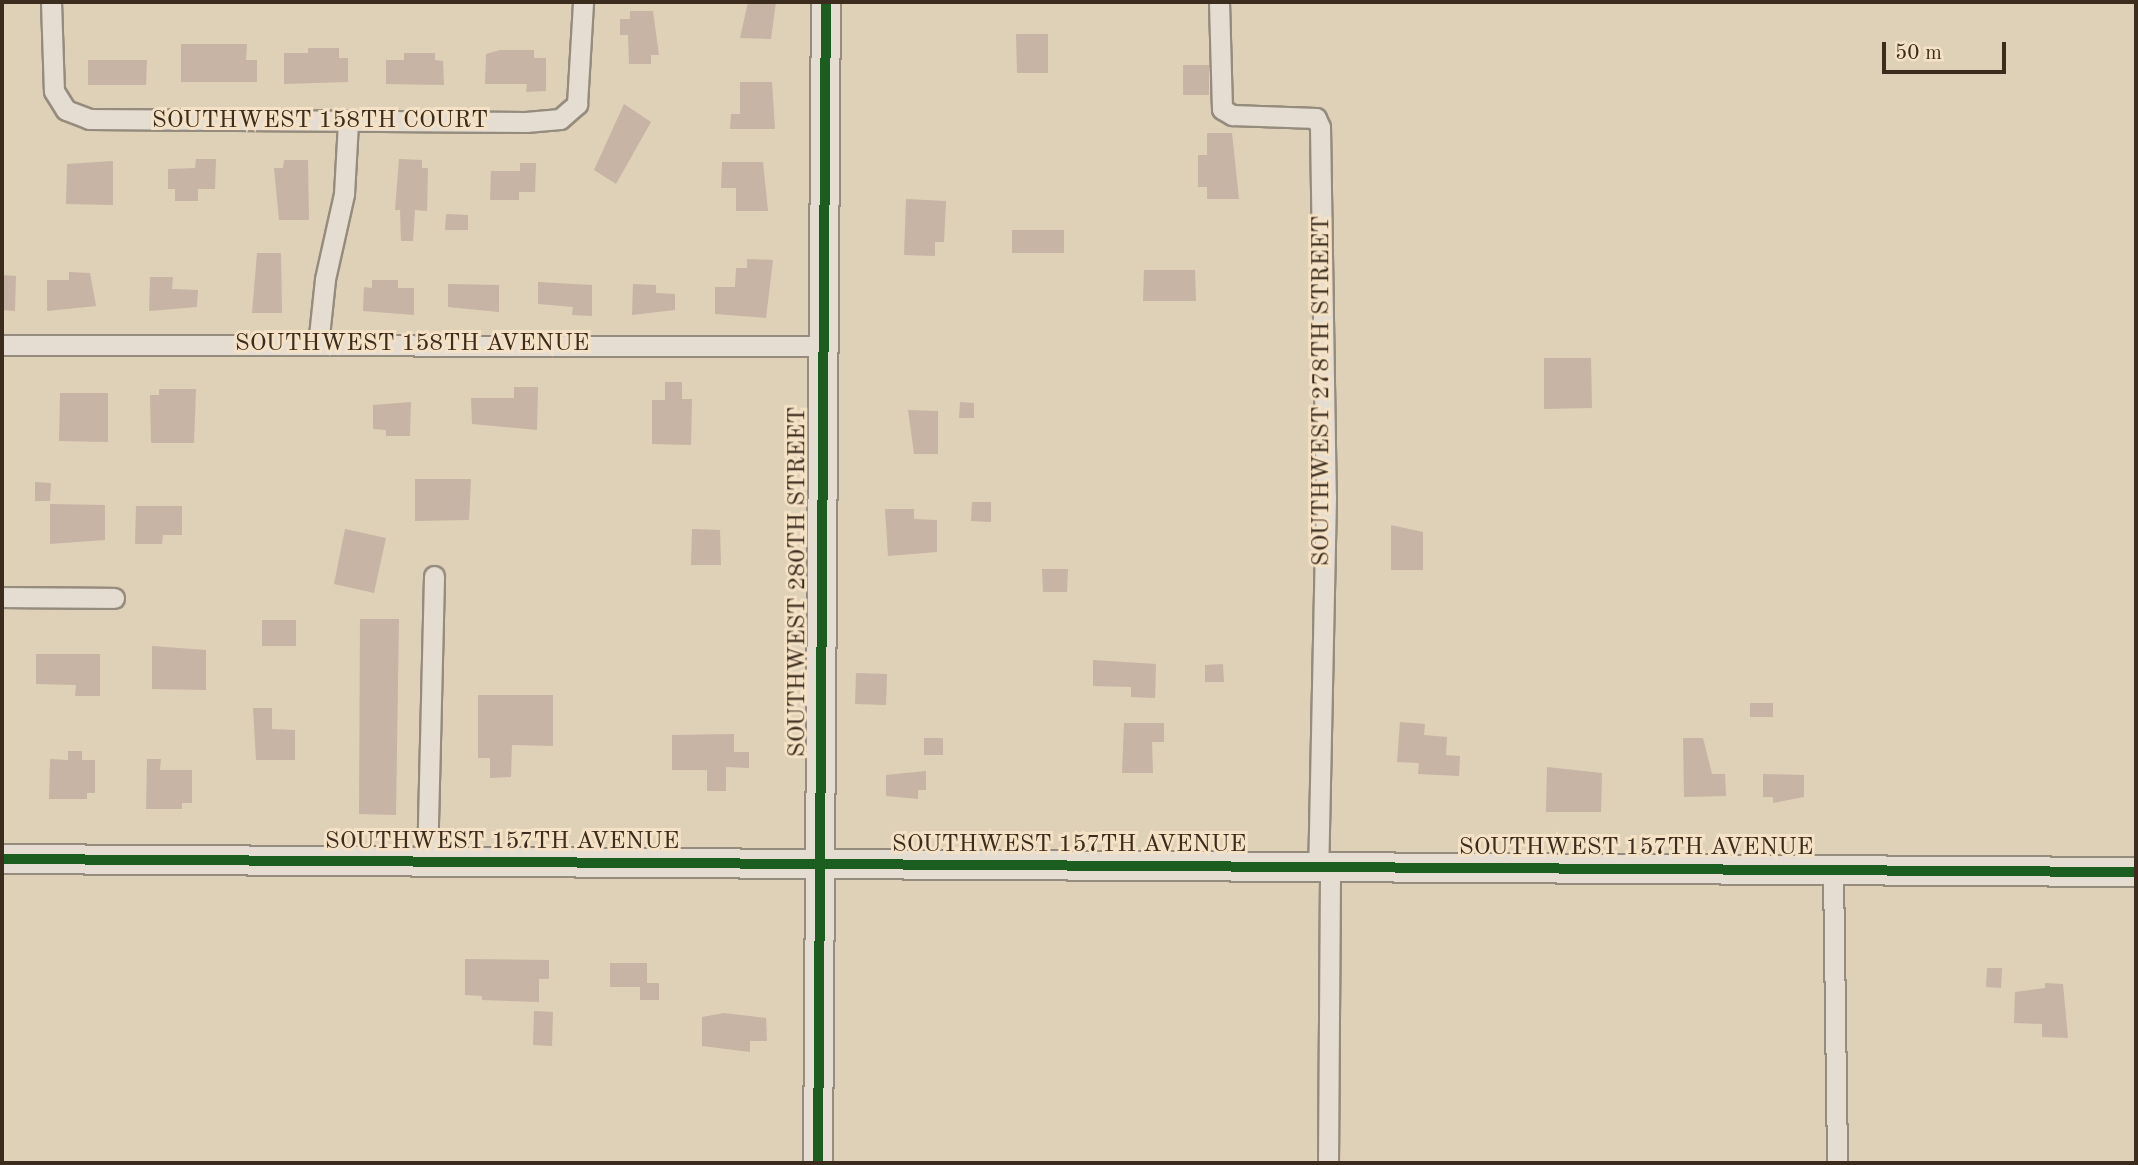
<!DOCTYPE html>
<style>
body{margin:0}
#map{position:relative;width:2138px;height:1165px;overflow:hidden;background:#dfd0b8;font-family:"Old Standard TT",serif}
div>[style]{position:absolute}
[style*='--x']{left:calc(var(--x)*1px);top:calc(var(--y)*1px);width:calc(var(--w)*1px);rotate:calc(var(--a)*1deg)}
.building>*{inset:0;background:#c7b4a4}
.roads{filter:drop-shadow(2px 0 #968c7d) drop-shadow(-2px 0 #968c7d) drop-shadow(0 2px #968c7d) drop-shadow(0 -2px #968c7d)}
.street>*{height:19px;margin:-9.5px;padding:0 9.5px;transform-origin:9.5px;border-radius:9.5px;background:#e5ddd1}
.secondary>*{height:28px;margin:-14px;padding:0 14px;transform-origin:14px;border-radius:14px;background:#e5ddd1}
.cycleway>*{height:10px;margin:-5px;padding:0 5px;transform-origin:5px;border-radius:5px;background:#1b5e20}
span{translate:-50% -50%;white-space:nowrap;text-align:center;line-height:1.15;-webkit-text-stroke:6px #f5e2c6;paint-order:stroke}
.street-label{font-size:24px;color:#3b2c1d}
.frame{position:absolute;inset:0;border:4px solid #3b2c1d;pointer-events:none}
.scale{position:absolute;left:1882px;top:42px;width:124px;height:32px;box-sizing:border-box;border:4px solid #3b2c1d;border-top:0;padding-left:9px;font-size:21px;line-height:24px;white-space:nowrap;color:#3b2c1d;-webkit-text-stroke:5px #f5e2c6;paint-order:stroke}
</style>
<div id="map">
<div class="building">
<div style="clip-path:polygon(748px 2px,776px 2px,771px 39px,740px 38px)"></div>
<div style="clip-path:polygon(630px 11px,653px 11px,659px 55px,651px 55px,651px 64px,629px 64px,628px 35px,620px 35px,620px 19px,630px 19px)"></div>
<div style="clip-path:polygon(1016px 34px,1048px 34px,1048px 73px,1017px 73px)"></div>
<div style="clip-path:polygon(181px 44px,247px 44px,246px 60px,257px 60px,257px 82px,181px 82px)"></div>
<div style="clip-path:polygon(308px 48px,339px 48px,339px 58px,348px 58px,348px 82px,284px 84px,284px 53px,308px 53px)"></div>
<div style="clip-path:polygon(500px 50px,534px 50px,534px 58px,546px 58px,546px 91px,526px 92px,527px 84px,485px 84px,486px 54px)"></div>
<div style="clip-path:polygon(404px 53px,435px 53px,435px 60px,443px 61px,444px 85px,386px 84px,386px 60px,404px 60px)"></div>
<div style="clip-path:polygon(88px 60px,147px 60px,146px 85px,88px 85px)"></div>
<div style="clip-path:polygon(1183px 65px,1209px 65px,1209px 95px,1183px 95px)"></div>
<div style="clip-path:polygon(740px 82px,772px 82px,775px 129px,730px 129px,731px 114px,740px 114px)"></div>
<div style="clip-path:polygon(624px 104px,651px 122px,616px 184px,594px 170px)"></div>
<div style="clip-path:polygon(1207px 133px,1232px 133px,1239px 199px,1207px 199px,1207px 187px,1198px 187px,1198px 155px,1207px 155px)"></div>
<div style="clip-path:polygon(196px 159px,216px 159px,215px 189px,198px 189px,198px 201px,175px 201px,175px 189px,168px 189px,168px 169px,195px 168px)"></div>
<div style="clip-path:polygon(399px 159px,422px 160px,422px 168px,428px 168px,427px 211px,415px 210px,413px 241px,401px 241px,400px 210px,395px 210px)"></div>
<div style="clip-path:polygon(284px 160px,308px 160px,309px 220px,279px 220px,274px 168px,283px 168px)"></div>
<div style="clip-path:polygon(113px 161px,113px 205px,66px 204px,67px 164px)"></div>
<div style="clip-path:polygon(722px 162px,763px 162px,768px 211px,736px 211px,736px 188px,721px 188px)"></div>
<div style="clip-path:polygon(520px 163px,536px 163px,535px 192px,519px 192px,519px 200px,490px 200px,491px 171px,520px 171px)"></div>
<div style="clip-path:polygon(906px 199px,946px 201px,944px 242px,935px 242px,935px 256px,904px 255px)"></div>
<div style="clip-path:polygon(446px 214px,468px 215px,468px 230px,445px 230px)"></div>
<div style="clip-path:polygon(1012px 230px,1064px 230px,1064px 253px,1012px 253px)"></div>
<div style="clip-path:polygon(257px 253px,281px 253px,282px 313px,252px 313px)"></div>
<div style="clip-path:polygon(747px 259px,773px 260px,766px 318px,715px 314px,715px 287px,735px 287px,736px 268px,747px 268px)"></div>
<div style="clip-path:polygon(1144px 270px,1195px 270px,1196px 301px,1143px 301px)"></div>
<div style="clip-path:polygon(69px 272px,90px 273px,96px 306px,47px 311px,47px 280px,69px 280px)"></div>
<div style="clip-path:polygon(2px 275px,16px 276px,15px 311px,2px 310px)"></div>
<div style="clip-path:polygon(150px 277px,173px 277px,172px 289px,198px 290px,197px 307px,149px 311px)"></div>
<div style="clip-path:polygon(372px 280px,398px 280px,398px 288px,414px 288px,414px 315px,363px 311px,364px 287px,372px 288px)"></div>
<div style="clip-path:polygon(538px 282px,592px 285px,592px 316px,572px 315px,573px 307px,538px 304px)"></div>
<div style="clip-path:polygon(448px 284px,499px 285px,499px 312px,448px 307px)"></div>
<div style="clip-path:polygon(633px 284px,656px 285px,656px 293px,675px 294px,675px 310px,632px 315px)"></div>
<div style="clip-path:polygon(1544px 358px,1591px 358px,1592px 408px,1544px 409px)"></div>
<div style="clip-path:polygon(665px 382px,682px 382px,682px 399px,692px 399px,691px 445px,652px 444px,652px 400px,665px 400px)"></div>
<div style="clip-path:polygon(514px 387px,538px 387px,537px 430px,472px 424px,471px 398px,514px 398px)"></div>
<div style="clip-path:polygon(159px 389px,196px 389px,194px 443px,151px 443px,150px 395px,159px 395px)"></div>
<div style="clip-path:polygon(60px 393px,108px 393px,108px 442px,59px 441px)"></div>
<div style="clip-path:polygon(411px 402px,410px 436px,386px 436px,386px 430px,373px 429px,373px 405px)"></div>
<div style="clip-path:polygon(960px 402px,974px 403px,974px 418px,959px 418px)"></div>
<div style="clip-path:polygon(908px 410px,938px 411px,938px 454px,914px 454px)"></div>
<div style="clip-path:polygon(415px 479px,471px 479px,469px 520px,415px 521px)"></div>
<div style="clip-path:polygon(35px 482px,51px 483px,50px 501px,35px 501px)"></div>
<div style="clip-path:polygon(972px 502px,991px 502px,991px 522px,971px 521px)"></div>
<div style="clip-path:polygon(50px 504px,105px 505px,105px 540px,50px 544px)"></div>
<div style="clip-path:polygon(136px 506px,182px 506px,182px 535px,163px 535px,162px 544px,135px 544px)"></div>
<div style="clip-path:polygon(885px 509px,914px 509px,914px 519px,937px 520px,937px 552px,888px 556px)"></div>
<div style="clip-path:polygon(1391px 525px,1423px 532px,1423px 570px,1391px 570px)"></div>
<div style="clip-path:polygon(345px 529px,386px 538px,374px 593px,334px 584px)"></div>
<div style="clip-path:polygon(692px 529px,720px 530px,721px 565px,691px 565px)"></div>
<div style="clip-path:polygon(1042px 569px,1068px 569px,1067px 592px,1043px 592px)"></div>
<div style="clip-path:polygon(360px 619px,399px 619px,396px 815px,359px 814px)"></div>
<div style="clip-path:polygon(262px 620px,296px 620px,296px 646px,262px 646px)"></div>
<div style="clip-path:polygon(152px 646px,206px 650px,206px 690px,152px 689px)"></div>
<div style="clip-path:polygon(36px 654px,100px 654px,100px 696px,75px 696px,76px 685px,36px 684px)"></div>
<div style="clip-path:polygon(1093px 660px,1156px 664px,1155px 698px,1131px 697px,1131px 687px,1093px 686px)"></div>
<div style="clip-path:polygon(1223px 664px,1224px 682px,1205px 682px,1205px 665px)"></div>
<div style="clip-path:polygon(856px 673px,887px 674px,886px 705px,855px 704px)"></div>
<div style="clip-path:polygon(478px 695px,553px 695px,553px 746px,512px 745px,511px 777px,490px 778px,490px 758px,478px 758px)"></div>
<div style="clip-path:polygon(1750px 703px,1773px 703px,1773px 717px,1750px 717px)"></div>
<div style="clip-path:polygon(253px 708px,272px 708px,272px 729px,295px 730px,295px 760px,256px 760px)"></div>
<div style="clip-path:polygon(1400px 722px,1425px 724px,1424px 735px,1447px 737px,1446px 755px,1460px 756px,1459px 776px,1418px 774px,1419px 763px,1397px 762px)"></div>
<div style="clip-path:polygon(1124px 723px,1164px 723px,1164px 742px,1152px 742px,1153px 773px,1122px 773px)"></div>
<div style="clip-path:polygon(734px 734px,734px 752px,749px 752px,749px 768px,726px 767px,726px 791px,707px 791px,707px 770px,672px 770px,672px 735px)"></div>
<div style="clip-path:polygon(924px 738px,943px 738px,943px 755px,924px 755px)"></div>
<div style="clip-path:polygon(1683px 738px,1703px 738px,1712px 774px,1725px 774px,1726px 796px,1684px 797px)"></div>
<div style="clip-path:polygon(68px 751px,82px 751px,82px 760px,95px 760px,95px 793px,87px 793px,87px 799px,49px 799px,50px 759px,68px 760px)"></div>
<div style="clip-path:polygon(147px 759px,161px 759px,160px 770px,192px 770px,192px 803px,182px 803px,182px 809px,146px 809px)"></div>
<div style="clip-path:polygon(1547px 767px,1602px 773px,1601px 812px,1546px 812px)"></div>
<div style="clip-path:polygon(926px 771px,926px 790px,918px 790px,918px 799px,886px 796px,886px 775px)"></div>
<div style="clip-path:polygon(1763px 774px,1804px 775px,1804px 797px,1773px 803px,1773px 797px,1763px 797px)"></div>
<div style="clip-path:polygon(465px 959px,549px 960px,549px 979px,539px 979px,539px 1002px,482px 1000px,482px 996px,465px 995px)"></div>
<div style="clip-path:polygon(610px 963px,647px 963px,647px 983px,659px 983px,659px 1000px,640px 1000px,640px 987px,610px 987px)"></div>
<div style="clip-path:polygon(1987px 968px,2002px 968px,2001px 988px,1986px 987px)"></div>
<div style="clip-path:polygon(2045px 983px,2063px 984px,2068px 1038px,2042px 1037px,2042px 1024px,2014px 1023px,2015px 992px,2045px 988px)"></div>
<div style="clip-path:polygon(534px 1011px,553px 1012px,552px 1046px,533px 1045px)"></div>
<div style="clip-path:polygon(724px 1013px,766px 1018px,767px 1041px,750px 1041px,750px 1052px,702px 1046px,702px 1017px)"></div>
</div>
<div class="roads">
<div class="street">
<div style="--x:51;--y:2;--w:89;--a:88.1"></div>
<div style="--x:54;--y:91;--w:22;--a:58"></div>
<div style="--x:66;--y:110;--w:25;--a:21"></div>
<div style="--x:89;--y:119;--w:437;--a:0.4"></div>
<div style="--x:526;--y:122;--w:34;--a:-5"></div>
<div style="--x:560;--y:119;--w:23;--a:-41"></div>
<div style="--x:577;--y:104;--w:102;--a:-86.6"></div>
<div style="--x:1219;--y:2;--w:107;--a:88.4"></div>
<div style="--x:1222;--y:109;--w:12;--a:31"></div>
<div style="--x:1232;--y:115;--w:84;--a:2"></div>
<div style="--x:1316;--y:118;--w:10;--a:66"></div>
<div style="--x:1320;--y:127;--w:369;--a:89.1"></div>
<div style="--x:1326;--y:496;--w:371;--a:91.2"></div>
<div style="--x:2;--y:345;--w:820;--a:0.07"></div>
<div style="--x:318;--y:345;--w:66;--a:-83.9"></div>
<div style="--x:325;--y:279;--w:87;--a:-77.4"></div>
<div style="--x:344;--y:194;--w:72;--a:-86.8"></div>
<div style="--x:2;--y:597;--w:112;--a:0.5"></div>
<div style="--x:427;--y:864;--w:288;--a:-88.6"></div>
<div style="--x:1833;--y:872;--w:291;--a:89.2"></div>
<div style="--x:1328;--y:1163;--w:296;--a:-89.6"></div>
</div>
<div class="secondary">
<div style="--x:2;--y:859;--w:2134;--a:0.35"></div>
<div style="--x:818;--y:1163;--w:1161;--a:-89.61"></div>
</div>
</div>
<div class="cycleway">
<div style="--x:2;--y:859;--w:2134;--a:0.35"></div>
<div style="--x:818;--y:1163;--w:1161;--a:-89.61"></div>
</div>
<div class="street-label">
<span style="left:320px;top:122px">SOUTHWEST 158TH COURT</span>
<span style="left:412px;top:345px">SOUTHWEST 158TH AVENUE</span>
<span style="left:1323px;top:391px;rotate:-90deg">SOUTHWEST 278TH STREET</span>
<span style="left:799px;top:582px;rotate:-90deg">SOUTHWEST 280TH STREET</span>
<span style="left:502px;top:843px">SOUTHWEST 157TH AVENUE</span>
<span style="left:1069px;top:846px">SOUTHWEST 157TH AVENUE</span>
<span style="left:1636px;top:849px">SOUTHWEST 157TH AVENUE</span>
</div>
<div class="frame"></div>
<div class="scale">50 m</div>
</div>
